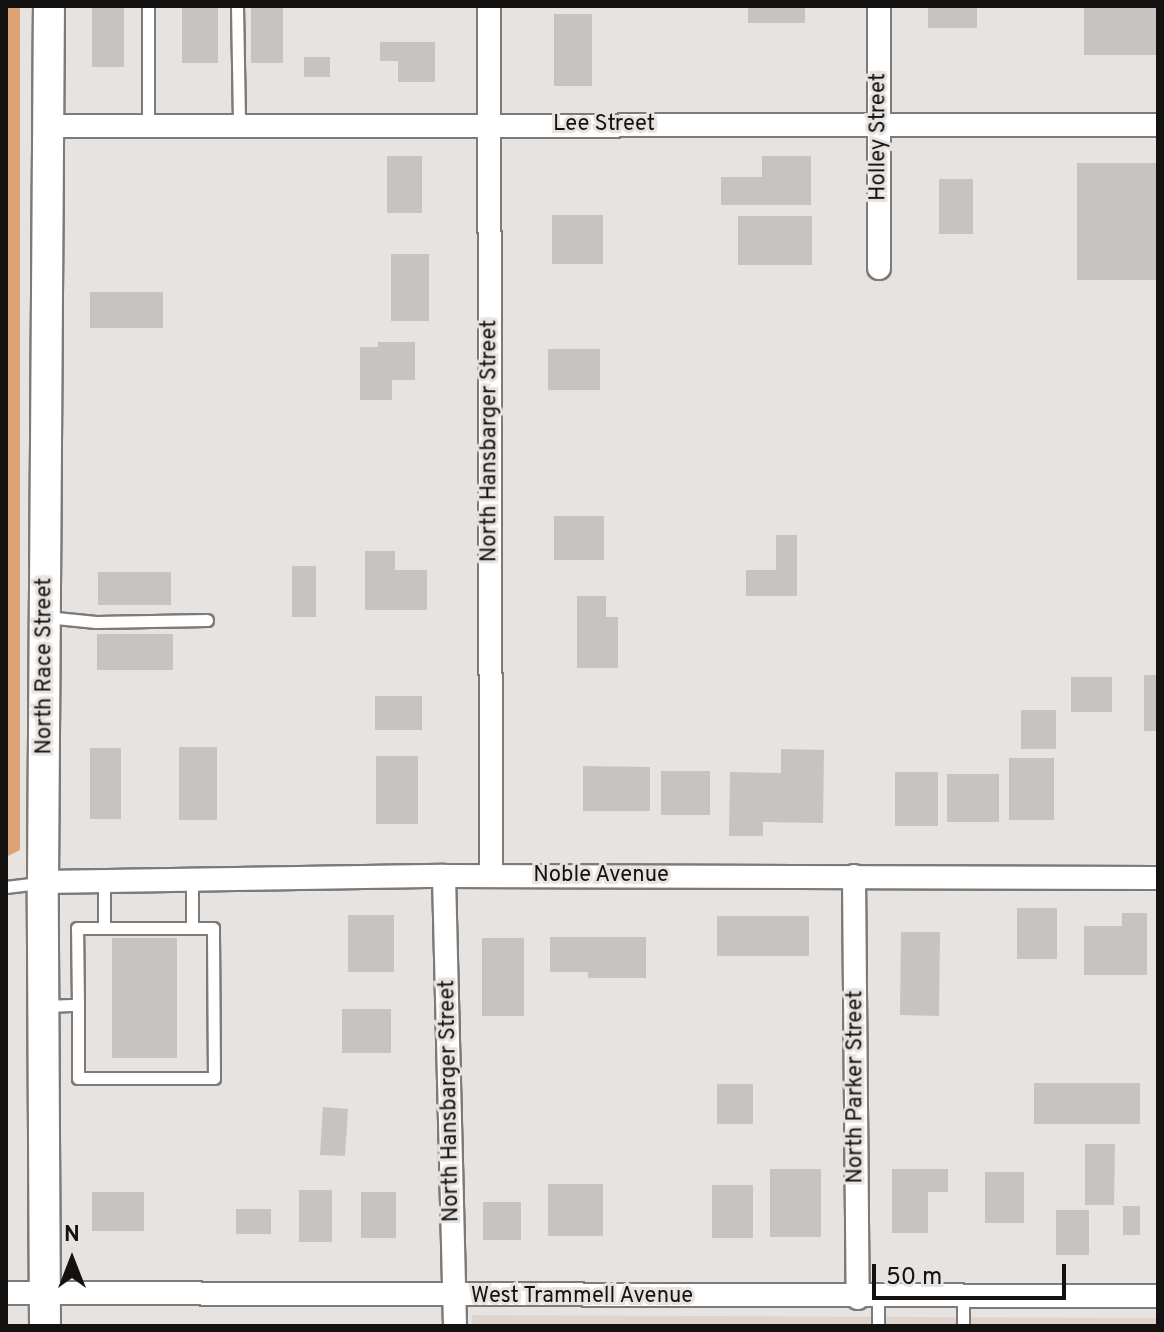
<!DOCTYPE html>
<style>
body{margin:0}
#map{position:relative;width:1164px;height:1332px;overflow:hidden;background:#e6e3e0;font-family:Overpass,sans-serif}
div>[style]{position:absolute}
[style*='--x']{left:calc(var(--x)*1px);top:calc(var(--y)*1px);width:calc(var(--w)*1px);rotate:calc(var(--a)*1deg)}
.built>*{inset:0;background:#ded4cd}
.green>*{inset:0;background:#dea277}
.building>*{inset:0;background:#c7c3c1}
.roads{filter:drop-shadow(2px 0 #7d7a78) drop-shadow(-2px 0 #7d7a78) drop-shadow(0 2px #7d7a78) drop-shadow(0 -2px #7d7a78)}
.lane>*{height:11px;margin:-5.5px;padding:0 5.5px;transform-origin:5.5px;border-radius:5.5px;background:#fff}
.street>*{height:22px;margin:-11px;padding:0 11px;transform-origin:11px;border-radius:11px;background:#fff}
.secondary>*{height:30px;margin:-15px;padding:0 15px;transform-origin:15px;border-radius:15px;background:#fff}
span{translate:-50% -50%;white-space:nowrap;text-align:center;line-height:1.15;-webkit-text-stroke:6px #e6e3e0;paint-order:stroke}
.street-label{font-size:22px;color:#131211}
.frame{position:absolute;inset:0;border:8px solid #131211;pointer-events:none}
.north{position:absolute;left:32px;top:1220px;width:80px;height:80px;-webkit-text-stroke:6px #e6e3e0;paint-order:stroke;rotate:0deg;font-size:22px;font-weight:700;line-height:32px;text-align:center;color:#131211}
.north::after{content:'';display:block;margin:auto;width:28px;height:36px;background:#131211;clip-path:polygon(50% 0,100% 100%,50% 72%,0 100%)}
.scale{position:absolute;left:872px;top:1264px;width:194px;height:36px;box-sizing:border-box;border:4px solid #131211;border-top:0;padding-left:10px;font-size:24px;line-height:28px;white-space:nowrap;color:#131211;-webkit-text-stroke:6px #e6e3e0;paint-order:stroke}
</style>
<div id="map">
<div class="built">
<div style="clip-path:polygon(472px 1315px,1158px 1318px,1158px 1326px,472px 1326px)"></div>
</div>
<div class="green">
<div style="clip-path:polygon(6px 6px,20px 6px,20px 850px,6px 857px)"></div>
</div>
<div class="building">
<div style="clip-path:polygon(92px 6px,124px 6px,124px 67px,92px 67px)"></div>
<div style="clip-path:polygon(182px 6px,218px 6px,218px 63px,182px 63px)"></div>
<div style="clip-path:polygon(251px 6px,283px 6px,283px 63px,251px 63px)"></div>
<div style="clip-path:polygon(748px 6px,805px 6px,805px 23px,748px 23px)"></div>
<div style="clip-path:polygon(928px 6px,977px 6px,977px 28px,928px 28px)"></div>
<div style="clip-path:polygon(1084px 6px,1158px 6px,1158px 55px,1084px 55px)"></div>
<div style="clip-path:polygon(554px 14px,592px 14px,592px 86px,554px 86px)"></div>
<div style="clip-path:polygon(380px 42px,435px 42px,435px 82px,398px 82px,398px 61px,380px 61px)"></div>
<div style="clip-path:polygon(304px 57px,330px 57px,330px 77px,304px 77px)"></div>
<div style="clip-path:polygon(387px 156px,422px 156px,422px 213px,387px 213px)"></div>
<div style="clip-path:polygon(762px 156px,811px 156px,811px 205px,721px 205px,721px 177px,762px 177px)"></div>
<div style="clip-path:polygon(1077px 163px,1158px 163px,1158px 280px,1077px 280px)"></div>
<div style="clip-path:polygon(939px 179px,973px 179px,973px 234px,939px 234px)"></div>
<div style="clip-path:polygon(552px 215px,603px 215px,603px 264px,552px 264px)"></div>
<div style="clip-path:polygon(738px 216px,812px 216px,812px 265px,738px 265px)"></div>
<div style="clip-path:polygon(391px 254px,429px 254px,429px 321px,391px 321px)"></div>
<div style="clip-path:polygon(90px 292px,163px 292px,163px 328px,90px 328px)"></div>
<div style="clip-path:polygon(378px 342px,415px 342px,415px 380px,392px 380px,392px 400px,360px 400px,360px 347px,378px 347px)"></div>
<div style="clip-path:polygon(548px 349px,600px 349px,600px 390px,548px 390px)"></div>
<div style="clip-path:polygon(554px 516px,604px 516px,604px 560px,554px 560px)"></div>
<div style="clip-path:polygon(776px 535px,797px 535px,797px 596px,746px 596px,746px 570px,776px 570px)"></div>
<div style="clip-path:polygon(365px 551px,395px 551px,395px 570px,427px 570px,427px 610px,365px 610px)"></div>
<div style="clip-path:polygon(292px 566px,316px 566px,316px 617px,292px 617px)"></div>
<div style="clip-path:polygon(98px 572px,171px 572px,171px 605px,98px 605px)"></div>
<div style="clip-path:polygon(577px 596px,606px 596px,606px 617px,618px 617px,618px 668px,577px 668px)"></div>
<div style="clip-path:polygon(97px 634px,173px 634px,173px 670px,97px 670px)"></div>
<div style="clip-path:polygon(1144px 675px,1158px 675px,1158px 731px,1144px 731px)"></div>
<div style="clip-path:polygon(1071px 677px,1112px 677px,1112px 712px,1071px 712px)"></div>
<div style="clip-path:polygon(375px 696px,422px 696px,422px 730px,375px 730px)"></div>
<div style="clip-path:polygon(1021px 710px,1056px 710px,1056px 749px,1021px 749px)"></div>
<div style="clip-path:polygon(179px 747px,217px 747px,217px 820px,179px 820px)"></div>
<div style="clip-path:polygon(90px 748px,121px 748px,121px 819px,90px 819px)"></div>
<div style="clip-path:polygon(781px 749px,824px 750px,823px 823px,763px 822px,763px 836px,729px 836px,730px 772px,781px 773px)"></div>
<div style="clip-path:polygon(376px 756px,418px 756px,418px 824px,376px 824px)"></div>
<div style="clip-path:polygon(1009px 758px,1054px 758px,1054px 820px,1009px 820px)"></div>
<div style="clip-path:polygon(583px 766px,650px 767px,650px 811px,583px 811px)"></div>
<div style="clip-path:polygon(661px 771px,710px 771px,710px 815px,661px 815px)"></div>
<div style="clip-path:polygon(895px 772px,938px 772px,938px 826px,895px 826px)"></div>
<div style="clip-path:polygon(947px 774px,999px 774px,999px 822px,947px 822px)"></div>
<div style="clip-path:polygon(1017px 908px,1057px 908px,1057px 959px,1017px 959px)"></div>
<div style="clip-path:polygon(1122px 913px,1147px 913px,1147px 975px,1084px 975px,1084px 926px,1122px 926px)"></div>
<div style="clip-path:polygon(348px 915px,394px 915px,394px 972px,348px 972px)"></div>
<div style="clip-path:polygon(717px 916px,809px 916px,809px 956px,717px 956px)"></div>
<div style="clip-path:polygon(901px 932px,940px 932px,939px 1016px,900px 1015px)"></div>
<div style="clip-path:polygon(550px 937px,646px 937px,646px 978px,588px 978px,588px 972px,550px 972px)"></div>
<div style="clip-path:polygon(112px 938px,177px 938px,177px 1058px,112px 1058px)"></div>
<div style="clip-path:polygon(482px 938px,524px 938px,524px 1016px,482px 1016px)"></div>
<div style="clip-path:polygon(342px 1009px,391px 1009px,391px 1053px,342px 1053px)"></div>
<div style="clip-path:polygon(1034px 1083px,1140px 1083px,1140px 1124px,1034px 1124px)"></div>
<div style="clip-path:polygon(717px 1084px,753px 1084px,753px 1124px,717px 1124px)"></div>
<div style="clip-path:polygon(323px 1107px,348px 1109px,345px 1156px,320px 1155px)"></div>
<div style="clip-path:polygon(1085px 1144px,1115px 1144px,1114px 1205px,1085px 1205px)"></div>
<div style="clip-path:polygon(770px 1169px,821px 1169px,821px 1237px,770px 1237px)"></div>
<div style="clip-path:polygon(892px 1169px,948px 1169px,948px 1192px,928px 1192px,928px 1233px,892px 1233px)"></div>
<div style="clip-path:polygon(985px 1172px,1024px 1172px,1024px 1223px,985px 1223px)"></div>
<div style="clip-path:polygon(548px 1184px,603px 1184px,603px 1236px,548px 1236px)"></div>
<div style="clip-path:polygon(712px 1185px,753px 1185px,753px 1238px,712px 1238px)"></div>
<div style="clip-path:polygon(299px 1190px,332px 1190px,332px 1242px,299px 1242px)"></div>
<div style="clip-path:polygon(92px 1192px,144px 1192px,144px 1231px,92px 1231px)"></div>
<div style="clip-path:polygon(361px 1192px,396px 1192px,396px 1238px,361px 1238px)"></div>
<div style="clip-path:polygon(483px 1202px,521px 1202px,521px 1240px,483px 1240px)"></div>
<div style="clip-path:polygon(1123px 1206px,1140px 1206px,1140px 1235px,1123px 1235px)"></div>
<div style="clip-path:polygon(236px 1209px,271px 1209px,271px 1234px,236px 1234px)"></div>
<div style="clip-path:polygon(1056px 1210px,1089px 1210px,1089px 1255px,1056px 1255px)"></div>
</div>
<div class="roads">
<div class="lane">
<div style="--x:148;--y:6;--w:120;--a:90"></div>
<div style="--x:237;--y:6;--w:119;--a:89"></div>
<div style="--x:46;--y:617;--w:50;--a:5.7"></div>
<div style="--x:96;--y:622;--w:111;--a:-1"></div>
<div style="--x:6;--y:887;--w:35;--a:-7"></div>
<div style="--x:104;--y:928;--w:88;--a:0"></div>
<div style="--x:78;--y:1005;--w:73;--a:90"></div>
<div style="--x:78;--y:1078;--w:136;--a:0"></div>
<div style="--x:214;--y:1078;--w:150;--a:-90.4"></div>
<div style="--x:213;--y:928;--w:21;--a:180"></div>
<div style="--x:192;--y:928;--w:48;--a:-90"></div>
<div style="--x:45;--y:1006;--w:33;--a:-2"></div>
<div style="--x:78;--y:1005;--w:77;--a:-90.7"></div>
<div style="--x:77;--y:928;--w:27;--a:0"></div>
<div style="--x:104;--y:928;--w:46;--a:-90"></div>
<div style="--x:878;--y:1298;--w:28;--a:90"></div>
<div style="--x:963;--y:1298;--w:28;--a:90"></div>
</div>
<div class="street">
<div style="--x:489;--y:6;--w:870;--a:89.87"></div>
<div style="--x:49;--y:126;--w:1109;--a:-0.05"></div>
<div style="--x:879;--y:268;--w:262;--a:-90"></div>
<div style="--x:444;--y:876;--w:450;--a:88.6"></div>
<div style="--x:854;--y:876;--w:422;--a:89.5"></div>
<div style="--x:43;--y:882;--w:401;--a:-0.9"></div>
<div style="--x:444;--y:876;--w:714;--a:0.16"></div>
<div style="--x:6;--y:1293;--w:1152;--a:0.15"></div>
</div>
<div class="secondary">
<div style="--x:45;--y:1326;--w:444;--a:-90.3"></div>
<div style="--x:43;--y:882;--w:876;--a:-89.61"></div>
</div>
</div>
<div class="street-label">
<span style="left:604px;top:125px">Lee Street</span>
<span style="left:879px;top:137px;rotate:-90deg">Holley Street</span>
<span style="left:490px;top:441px;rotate:-90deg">North Hansbarger Street</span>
<span style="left:45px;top:666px;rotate:-90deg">North Race Street</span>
<span style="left:601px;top:876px">Noble Avenue</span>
<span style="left:856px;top:1087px;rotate:-90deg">North Parker Street</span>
<span style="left:450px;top:1101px;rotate:-91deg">North Hansbarger Street</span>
<span style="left:582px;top:1297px">West Trammell Avenue</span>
</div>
<div class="frame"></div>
<div class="north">N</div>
<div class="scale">50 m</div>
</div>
